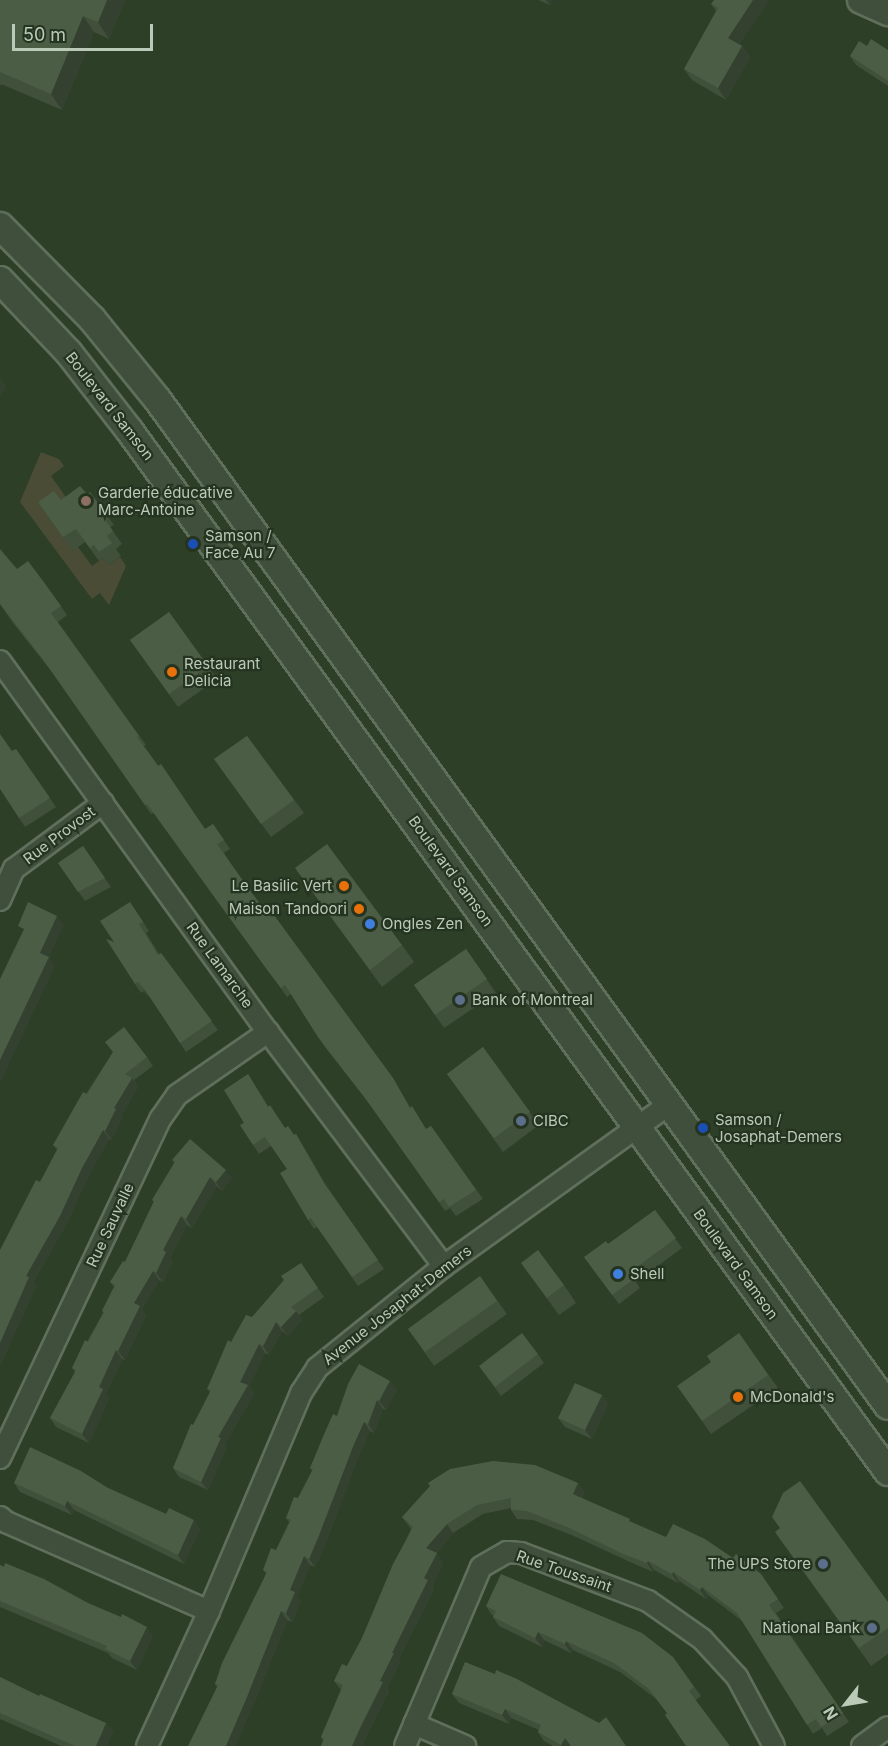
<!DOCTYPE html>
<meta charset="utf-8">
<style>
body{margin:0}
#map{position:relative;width:888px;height:1746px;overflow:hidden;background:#2d3f27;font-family:Inter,sans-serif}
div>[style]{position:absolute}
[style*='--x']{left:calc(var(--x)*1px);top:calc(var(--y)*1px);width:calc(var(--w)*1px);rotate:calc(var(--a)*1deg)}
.green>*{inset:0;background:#4a4c36}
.roads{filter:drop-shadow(2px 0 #606f5c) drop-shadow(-2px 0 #606f5c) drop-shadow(0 2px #606f5c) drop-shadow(0 -2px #606f5c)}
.minor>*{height:20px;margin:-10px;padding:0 10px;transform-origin:10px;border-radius:10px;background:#404f3b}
.tertiary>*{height:26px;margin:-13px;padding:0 13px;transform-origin:13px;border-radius:13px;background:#404f3b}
.wall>*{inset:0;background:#40503a}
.shaded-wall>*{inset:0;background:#344130}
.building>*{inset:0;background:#4b5d44}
.dots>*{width:16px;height:16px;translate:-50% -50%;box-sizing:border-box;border:3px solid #253420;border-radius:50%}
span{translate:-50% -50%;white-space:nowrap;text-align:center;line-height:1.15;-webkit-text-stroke:4.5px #253420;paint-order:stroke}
.street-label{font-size:15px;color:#bbc9b8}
.poi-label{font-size:15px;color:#bbc9b8}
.left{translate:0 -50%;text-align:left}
.right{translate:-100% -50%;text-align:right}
.north{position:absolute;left:816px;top:1674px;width:60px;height:60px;-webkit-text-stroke:4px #253420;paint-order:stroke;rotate:239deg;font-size:16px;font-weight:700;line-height:24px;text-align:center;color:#bbc9b8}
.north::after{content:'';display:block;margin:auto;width:21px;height:27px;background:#bbc9b8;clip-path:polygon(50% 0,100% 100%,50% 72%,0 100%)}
.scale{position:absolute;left:12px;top:24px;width:141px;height:27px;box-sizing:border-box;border:3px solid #bbc9b8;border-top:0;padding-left:8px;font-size:18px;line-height:21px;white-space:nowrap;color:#bbc9b8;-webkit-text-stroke:4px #253420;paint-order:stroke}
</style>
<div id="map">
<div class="green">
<div style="clip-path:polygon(41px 452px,59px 459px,64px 466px,51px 476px,68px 500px,72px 550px,78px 547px,92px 566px,103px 558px,109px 565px,120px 557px,126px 566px,109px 605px,100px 593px,92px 599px,20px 502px)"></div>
</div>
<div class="roads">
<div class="minor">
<div style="--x:0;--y:661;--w:458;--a:54.2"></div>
<div style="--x:268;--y:1032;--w:293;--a:53.1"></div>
<div style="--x:0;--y:900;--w:34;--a:-66"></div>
<div style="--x:14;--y:869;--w:111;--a:-36.6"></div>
<div style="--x:0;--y:1458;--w:376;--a:-64.7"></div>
<div style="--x:161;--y:1118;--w:28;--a:-55"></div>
<div style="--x:177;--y:1095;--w:111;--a:-34.7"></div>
<div style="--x:0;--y:1517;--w:8;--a:40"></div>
<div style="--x:6;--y:1522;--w:222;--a:23.7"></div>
<div style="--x:414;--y:1724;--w:56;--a:23.3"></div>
<div style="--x:147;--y:1746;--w:149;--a:-65.3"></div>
<div style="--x:209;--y:1611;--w:237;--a:-67.1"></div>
<div style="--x:301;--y:1393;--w:30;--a:-57"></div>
<div style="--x:317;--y:1368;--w:163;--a:-38.8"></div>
<div style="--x:444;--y:1266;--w:276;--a:-35.7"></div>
<div style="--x:405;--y:1746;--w:194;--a:-67"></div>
<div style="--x:481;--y:1567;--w:30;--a:-30"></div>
<div style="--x:507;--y:1552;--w:14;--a:4"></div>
<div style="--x:521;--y:1553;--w:136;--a:20.7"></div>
<div style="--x:648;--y:1601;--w:66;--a:35.1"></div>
<div style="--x:702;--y:1639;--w:52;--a:47.4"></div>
<div style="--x:737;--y:1677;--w:78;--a:61.8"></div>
<div style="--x:862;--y:1746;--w:32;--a:-36"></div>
</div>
<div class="tertiary">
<div style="--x:861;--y:0;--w:30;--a:24"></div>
<div style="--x:0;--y:226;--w:131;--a:45.3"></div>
<div style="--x:92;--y:319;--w:103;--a:50.9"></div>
<div style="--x:157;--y:399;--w:1244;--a:54.02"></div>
<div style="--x:0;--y:280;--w:100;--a:46.6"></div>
<div style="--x:69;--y:353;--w:98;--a:52.1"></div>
<div style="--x:129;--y:430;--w:1289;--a:53.93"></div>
</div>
</div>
<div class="wall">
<div style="clip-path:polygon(0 0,125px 0,109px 39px,94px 32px,62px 110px,1px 84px,0 87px)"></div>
<div style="clip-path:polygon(538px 0,552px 0,550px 5px)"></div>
<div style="clip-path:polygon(769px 0,739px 44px,742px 46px,750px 57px,726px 100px,692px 80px,684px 69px,716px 11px,711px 4px)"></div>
<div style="clip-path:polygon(867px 46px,888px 50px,888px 86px,856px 65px,850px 56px)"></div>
<div style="clip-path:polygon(87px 494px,104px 511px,114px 525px,110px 527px,122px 544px,116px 549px,121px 556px,109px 565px,103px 558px,99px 561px,85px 542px,73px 551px,38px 502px,61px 500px)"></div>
<div style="clip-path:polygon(17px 569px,43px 581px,67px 615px,58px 622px,146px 745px,144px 746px,205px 829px,213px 824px,230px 849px,224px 853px,236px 872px,393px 1078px,410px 1107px,426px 1129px,431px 1126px,483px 1199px,456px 1216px,450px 1208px,445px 1211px,372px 1107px,324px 1046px,291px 994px,287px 997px,154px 813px,151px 814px,51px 671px,13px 623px,0 604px)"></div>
<div style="clip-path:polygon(169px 612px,217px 679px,178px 707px,130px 640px)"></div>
<div style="clip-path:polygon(247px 736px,304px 813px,271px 837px,214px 759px)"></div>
<div style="clip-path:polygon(16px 749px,56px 807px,25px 827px,19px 818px,12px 751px)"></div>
<div style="clip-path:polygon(83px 846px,111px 887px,85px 901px,58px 863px)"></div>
<div style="clip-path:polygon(295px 868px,402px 945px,414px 962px,382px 987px)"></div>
<div style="clip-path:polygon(130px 902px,149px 931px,146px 933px,159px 954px,161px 953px,218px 1030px,186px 1052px,151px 999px,144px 991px,141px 993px,135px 984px)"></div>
<div style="clip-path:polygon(466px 949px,496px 993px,444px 1028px,414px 985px)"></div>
<div style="clip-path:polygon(105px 1042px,147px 1057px,153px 1066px,134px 1080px,138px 1087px,121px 1116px,122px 1118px,111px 1140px,109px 1139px,88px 1177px,66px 1225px,33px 1283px,36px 1286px,0 1366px,40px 1182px,57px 1150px,53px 1145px,113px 1052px)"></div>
<div style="clip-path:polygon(483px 1047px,539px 1125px,503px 1152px,447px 1074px)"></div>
<div style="clip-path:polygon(248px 1074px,268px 1106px,285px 1128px,294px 1135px,296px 1134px,331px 1192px,384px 1269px,358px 1286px,317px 1227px,314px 1229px,308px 1220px,287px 1169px,271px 1146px,259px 1154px,240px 1125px,244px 1123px)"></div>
<div style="clip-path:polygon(172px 1160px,232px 1178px,222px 1191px,217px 1186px,192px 1228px,187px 1225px,170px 1258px,173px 1261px,163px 1282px,159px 1280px,142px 1309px,146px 1315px,125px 1360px,122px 1359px,106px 1394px,109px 1398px,89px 1443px,56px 1427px,50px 1418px,75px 1372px,72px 1368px,103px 1313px,102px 1311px,114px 1287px,110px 1282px,125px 1262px,154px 1202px,152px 1200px,174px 1163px)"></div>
<div style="clip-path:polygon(655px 1210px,682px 1248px,636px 1282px,640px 1288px,619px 1304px,584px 1257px,608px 1244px)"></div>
<div style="clip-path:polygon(301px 1263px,324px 1297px,299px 1315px,302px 1320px,288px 1336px,282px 1331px,269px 1355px,265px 1353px,249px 1386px,254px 1394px,225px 1444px,227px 1447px,208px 1490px,179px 1477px,173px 1468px,210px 1392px,207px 1389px,231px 1342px,252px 1317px)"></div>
<div style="clip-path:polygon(521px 1263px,564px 1285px,576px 1303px,559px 1315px)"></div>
<div style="clip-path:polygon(480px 1276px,507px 1314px,434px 1366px,408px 1329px)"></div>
<div style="clip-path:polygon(739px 1333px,778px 1388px,711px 1434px,702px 1421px,711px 1362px)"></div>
<div style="clip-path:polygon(538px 1354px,544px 1363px,501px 1396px,479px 1366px)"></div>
<div style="clip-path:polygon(397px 1390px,386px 1410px,383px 1409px,374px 1433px,370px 1431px,360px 1453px,324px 1547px,315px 1567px,310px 1565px,297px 1596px,301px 1601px,292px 1622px,287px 1620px,253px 1706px,217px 1687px,215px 1684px,266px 1574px,263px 1570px,276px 1550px,289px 1522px,286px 1518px,298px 1498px,312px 1471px,310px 1468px,337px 1416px)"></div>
<div style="clip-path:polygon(602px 1395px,608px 1404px,592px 1439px,565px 1427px,558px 1418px)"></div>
<div style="clip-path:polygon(14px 1483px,108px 1488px,200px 1529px,184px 1564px,74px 1510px,72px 1515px,20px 1492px)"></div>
<div style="clip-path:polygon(578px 1483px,584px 1492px,582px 1498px,633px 1523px,767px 1583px,784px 1608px,776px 1613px,849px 1722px,827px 1736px,822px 1728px,813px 1734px,742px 1621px,708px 1595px,706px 1599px,679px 1581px,678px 1583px,654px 1570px,653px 1572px,630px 1562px,574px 1536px,533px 1520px,517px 1519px,511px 1510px,511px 1508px,483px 1514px,453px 1533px,436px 1553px,443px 1562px,432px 1586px,434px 1589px,398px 1660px,400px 1662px,387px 1688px,389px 1691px,367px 1735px,362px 1746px,321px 1746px,323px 1741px,321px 1737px,341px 1690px,334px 1681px,347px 1666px,362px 1638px,411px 1529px,402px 1517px)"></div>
<div style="clip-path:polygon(775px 1532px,888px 1602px,888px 1654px,871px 1666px)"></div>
<div style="clip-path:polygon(0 1565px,153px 1636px,137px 1670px,112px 1658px,108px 1653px,0 1607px)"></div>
<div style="clip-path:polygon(486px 1606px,673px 1657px,701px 1696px,696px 1700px,667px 1713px,655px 1698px,620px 1672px,573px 1650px,571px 1653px,544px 1640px,542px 1647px,499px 1626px,493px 1617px,494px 1616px,492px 1615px)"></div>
<div style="clip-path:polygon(465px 1662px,626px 1746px,553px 1746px,544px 1741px,538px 1732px,539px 1730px,511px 1718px,509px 1724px,459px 1703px,452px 1694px)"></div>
<div style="clip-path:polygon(0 1677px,39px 1696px,106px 1723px,113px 1732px,106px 1746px,61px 1746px,0 1719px)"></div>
</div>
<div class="shaded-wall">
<div style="clip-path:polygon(107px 0,125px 0,109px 39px,98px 22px)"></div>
<div style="clip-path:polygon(546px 0,552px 0,550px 5px)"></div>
<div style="clip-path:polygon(753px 0,769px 0,736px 49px,728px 38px)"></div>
<div style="clip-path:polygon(83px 16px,94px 32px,62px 110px,51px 94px)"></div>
<div style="clip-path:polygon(742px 46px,750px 57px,726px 100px,718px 88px)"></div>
<div style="clip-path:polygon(0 378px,6px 386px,0 399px)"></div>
<div style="clip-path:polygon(57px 916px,64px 925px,49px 957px,55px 966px,0 1083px,0 1060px,40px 953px)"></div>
<div style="clip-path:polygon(132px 1078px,138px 1087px,121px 1116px,122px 1118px,111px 1140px,105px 1131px,114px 1108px)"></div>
<div style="clip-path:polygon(393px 1078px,399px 1087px,416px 1117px,410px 1108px)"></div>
<div style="clip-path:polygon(103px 1130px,109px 1139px,88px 1177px,66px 1225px,33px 1283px,36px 1286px,0 1366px,0 1343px,26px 1276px,82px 1168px)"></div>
<div style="clip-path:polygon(296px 1134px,331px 1192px,384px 1269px,324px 1183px)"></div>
<div style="clip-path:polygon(226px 1170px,232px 1178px,222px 1191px,216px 1182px)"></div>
<div style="clip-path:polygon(210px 1177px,217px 1186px,192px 1228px,186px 1219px)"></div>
<div style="clip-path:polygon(181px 1216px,187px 1225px,170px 1258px,173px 1261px,163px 1282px,156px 1273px,163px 1250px)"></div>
<div style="clip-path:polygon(153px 1271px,159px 1280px,142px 1309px,146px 1315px,125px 1360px,118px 1351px,134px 1303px)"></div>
<div style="clip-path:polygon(296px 1311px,302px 1320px,288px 1336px,281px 1327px)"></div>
<div style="clip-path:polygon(276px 1322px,282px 1331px,269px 1355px,263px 1346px)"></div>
<div style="clip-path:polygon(259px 1344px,265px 1353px,249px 1386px,254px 1394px,225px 1444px,227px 1447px,208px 1490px,201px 1482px,240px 1382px)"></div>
<div style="clip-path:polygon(116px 1350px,122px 1359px,106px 1394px,109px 1398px,89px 1443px,82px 1434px,99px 1387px)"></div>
<div style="clip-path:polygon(390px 1381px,397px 1390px,386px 1410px,379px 1401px)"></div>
<div style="clip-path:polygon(602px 1395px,608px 1404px,592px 1439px,585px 1430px)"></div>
<div style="clip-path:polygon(377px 1400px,383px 1409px,374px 1433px,368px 1424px)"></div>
<div style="clip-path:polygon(364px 1422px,370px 1431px,360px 1453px,324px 1547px,315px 1567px,309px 1559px,354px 1444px)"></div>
<div style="clip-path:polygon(578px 1483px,584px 1492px,579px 1503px,573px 1494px)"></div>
<div style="clip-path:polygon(67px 1501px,74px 1510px,72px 1515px,65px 1506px)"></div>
<div style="clip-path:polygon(194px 1520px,200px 1529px,184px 1564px,178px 1555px)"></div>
<div style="clip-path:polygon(447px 1524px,453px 1533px,432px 1557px,426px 1548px)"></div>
<div style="clip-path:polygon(437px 1553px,443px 1562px,432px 1586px,434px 1589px,398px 1660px,400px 1662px,387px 1688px,389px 1691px,367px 1735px,362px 1746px,352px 1746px,392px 1653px,424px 1578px)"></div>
<div style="clip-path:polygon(304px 1556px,310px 1565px,297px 1596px,301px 1601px,292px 1622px,286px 1613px,290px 1590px)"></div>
<div style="clip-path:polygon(648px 1561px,654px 1570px,653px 1572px,647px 1563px)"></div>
<div style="clip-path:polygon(673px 1572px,679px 1581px,678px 1583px,672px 1574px)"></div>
<div style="clip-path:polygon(702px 1587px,708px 1595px,706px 1599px,700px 1590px)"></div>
<div style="clip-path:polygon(281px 1611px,287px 1620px,253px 1706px,236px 1746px,226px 1746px)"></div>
<div style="clip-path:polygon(147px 1627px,153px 1636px,137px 1670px,130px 1661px)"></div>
<div style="clip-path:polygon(538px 1632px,544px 1640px,542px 1647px,535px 1638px)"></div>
<div style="clip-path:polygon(566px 1641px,573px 1650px,571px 1653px,565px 1644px)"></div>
<div style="clip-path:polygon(505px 1709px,511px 1718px,509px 1724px,502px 1715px)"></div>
<div style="clip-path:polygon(106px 1723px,113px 1732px,106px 1746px,96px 1746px)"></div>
<div style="clip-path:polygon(565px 1738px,571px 1746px,562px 1746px,561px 1745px)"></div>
</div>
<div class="building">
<div style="clip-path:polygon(0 0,107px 0,98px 22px,83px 16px,51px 94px,0 72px)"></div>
<div style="clip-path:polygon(714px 0,753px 0,728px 38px,742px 46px,718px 88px,684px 69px,718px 8px,711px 4px)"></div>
<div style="clip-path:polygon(871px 39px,888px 50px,888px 81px,850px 56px,859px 41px,867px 46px)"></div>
<div style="clip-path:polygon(80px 486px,87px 494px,90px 492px,104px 511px,101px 514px,113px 531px,107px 536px,112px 543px,99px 552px,94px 545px,90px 548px,76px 529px,63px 537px,38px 502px,54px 491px,61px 500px)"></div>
<div style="clip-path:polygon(0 549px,17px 569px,28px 561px,43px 581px,61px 606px,51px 613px,139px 736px,137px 737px,158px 766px,161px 764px,205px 829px,213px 824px,224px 840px,217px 844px,234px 868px,262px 907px,266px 904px,393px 1078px,410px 1108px,412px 1106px,426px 1129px,431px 1126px,476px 1190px,449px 1207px,444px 1199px,439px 1202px,365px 1098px,318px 1037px,285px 985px,281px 988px,265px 967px,147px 804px,145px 805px,45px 662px,0 604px)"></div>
<div style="clip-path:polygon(169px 612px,208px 666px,169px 694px,130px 640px)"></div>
<div style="clip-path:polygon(0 734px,12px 751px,16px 749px,50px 798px,19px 818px,0 789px)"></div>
<div style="clip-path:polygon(247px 736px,294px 800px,261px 824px,214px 759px)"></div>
<div style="clip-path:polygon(327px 844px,402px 945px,370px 970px,295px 868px)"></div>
<div style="clip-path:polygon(83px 846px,105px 878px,78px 892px,58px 863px)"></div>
<div style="clip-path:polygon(28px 902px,57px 916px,40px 953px,49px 957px,0 1060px,0 979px,24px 929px,18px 926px)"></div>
<div style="clip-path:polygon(130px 902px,143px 922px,139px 924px,158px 955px,161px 953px,212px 1021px,180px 1043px,146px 991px,138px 982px,135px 984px,106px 939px,114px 942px,100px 921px)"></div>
<div style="clip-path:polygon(466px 949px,487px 979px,435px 1015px,414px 985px)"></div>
<div style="clip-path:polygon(124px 1027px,147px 1057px,125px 1074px,132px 1078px,114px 1108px,116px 1109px,105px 1131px,103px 1130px,82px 1168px,60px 1216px,26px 1276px,29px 1277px,0 1343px,0 1250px,36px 1180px,40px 1182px,58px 1148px,53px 1145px,83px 1092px,87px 1094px,113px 1052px,105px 1042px)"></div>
<div style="clip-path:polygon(483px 1047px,530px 1112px,494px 1138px,447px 1074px)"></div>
<div style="clip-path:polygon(248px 1074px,268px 1107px,270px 1105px,285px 1128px,288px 1126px,294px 1135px,296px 1134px,324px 1183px,378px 1260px,352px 1277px,311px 1218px,308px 1220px,280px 1173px,287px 1169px,265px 1137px,253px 1145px,240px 1125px,244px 1123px,224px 1090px)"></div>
<div style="clip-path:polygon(190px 1139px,226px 1170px,216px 1182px,210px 1177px,186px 1219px,181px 1216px,163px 1250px,166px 1252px,156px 1273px,153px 1271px,134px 1303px,140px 1306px,118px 1351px,116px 1350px,99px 1387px,103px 1389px,82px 1434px,50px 1418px,76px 1370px,72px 1368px,85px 1340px,88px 1342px,104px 1312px,102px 1311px,115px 1285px,110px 1282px,123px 1261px,125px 1262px,154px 1201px,152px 1200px,175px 1162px,172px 1160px)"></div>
<div style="clip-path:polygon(655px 1210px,676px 1238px,629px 1273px,634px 1279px,612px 1295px,584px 1257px,606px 1241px,608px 1244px)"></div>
<div style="clip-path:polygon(538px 1250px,564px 1285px,547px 1298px,521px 1263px)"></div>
<div style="clip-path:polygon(301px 1263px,318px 1288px,291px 1307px,296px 1311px,281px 1327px,276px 1322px,263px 1346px,259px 1344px,240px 1382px,248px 1385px,218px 1437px,221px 1438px,201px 1482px,173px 1468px,191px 1424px,193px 1425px,211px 1390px,207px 1389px,228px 1340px,231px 1342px,246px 1315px,252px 1317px,284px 1280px,281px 1276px)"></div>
<div style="clip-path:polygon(480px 1276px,497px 1301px,425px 1352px,408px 1329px)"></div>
<div style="clip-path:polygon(522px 1333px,538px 1354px,495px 1387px,479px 1366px)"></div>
<div style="clip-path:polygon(739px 1333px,768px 1375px,702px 1421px,677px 1386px,711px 1362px,707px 1356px)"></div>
<div style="clip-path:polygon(359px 1364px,390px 1381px,379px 1401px,377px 1400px,368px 1424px,364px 1422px,354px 1444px,318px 1538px,309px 1559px,304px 1556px,290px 1590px,295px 1592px,286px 1613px,281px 1611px,247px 1697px,226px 1746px,188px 1746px,218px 1685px,215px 1684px,222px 1663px,267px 1572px,263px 1570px,271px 1548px,276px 1550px,291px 1520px,286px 1518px,294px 1497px,298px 1498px,313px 1469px,310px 1468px,322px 1439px,333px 1414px,337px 1416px,348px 1384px)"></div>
<div style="clip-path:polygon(575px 1383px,602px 1395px,585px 1430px,558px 1418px)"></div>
<div style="clip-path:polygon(30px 1447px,81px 1471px,108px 1488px,166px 1514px,169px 1508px,194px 1520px,178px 1555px,67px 1501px,65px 1506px,14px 1483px)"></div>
<div style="clip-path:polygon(493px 1461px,535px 1465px,578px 1483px,573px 1494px,630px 1519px,629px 1521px,666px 1537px,673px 1524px,705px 1539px,733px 1558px,736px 1554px,761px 1574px,778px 1599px,769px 1605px,843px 1713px,821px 1727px,816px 1719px,807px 1725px,737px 1613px,702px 1587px,700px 1590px,673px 1572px,672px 1574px,648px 1561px,647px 1563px,623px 1554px,567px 1527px,527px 1511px,511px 1510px,511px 1498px,477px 1505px,447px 1524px,426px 1548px,437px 1553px,424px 1578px,428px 1580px,392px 1653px,394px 1653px,380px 1681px,383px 1682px,361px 1726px,352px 1746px,321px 1746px,324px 1739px,321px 1737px,343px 1685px,334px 1681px,342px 1664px,347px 1666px,362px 1638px,393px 1564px,413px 1527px,402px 1517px,430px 1486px,428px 1483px,450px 1469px)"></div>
<div style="clip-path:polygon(800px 1481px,888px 1602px,888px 1628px,859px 1648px,775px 1532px,780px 1528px,772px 1517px,783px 1493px)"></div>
<div style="clip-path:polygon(5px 1563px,44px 1579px,88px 1603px,121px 1617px,122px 1614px,147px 1627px,130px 1661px,105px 1649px,107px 1646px,0 1601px,0 1565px,4px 1567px)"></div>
<div style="clip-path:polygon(501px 1574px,642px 1633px,673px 1657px,694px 1687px,689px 1691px,730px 1746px,686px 1746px,665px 1715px,667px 1713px,649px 1689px,614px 1663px,566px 1641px,565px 1644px,538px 1632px,535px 1638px,493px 1617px,496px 1611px,486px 1606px)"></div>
<div style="clip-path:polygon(465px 1662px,495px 1674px,496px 1670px,517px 1679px,599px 1723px,606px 1717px,626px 1746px,571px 1746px,565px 1738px,561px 1745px,538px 1732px,541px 1725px,505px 1709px,502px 1715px,452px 1694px)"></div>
<div style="clip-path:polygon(0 1677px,39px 1696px,40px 1694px,106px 1723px,96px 1746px,75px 1746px,0 1713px)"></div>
</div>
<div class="dots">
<div style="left:86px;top:501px;background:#8d6e63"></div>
<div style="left:193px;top:544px;background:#1a4fb4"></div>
<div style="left:172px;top:672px;background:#e8710a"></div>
<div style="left:344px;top:886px;background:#e8710a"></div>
<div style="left:359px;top:909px;background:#e8710a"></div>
<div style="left:370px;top:924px;background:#3f7fe0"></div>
<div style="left:460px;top:1000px;background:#5c6f8a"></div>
<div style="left:521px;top:1121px;background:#5c6f8a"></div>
<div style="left:703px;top:1128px;background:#1a4fb4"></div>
<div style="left:618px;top:1274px;background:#3f7fe0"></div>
<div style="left:738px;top:1397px;background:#e8710a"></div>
<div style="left:823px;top:1564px;background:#5c6f8a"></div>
<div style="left:872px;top:1628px;background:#5c6f8a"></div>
</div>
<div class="street-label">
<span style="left:110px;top:406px;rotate:52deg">Boulevard Samson</span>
<span style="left:59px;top:835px;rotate:-37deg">Rue Provost</span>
<span style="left:451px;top:871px;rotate:54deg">Boulevard Samson</span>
<span style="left:220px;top:965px;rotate:54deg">Rue Lamarche</span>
<span style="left:110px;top:1225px;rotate:-65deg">Rue Sauvalle</span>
<span style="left:736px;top:1264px;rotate:54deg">Boulevard Samson</span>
<span style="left:397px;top:1305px;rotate:-38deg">Avenue Josaphat-Demers</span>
<span style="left:564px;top:1571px;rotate:19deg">Rue Toussaint</span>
</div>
<div class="poi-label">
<span class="left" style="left:98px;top:501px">Garderie éducative<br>Marc-Antoine</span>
<span class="left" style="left:205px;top:544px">Samson /<br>Face Au 7</span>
<span class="left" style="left:184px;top:672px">Restaurant<br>Delicia</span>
<span class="right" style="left:332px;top:886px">Le Basilic Vert</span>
<span class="right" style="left:347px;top:909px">Maison Tandoori</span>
<span class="left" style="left:382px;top:924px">Ongles Zen</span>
<span class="left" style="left:472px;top:1000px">Bank of Montreal</span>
<span class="left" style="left:715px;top:1128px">Samson /<br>Josaphat-Demers</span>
<span class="left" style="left:533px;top:1121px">CIBC</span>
<span class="left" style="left:630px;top:1274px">Shell</span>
<span class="left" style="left:750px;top:1397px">McDonald's</span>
<span class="right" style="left:811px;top:1564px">The UPS Store</span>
<span class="right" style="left:860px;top:1628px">National Bank</span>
</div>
<div class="north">N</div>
<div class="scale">50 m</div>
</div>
